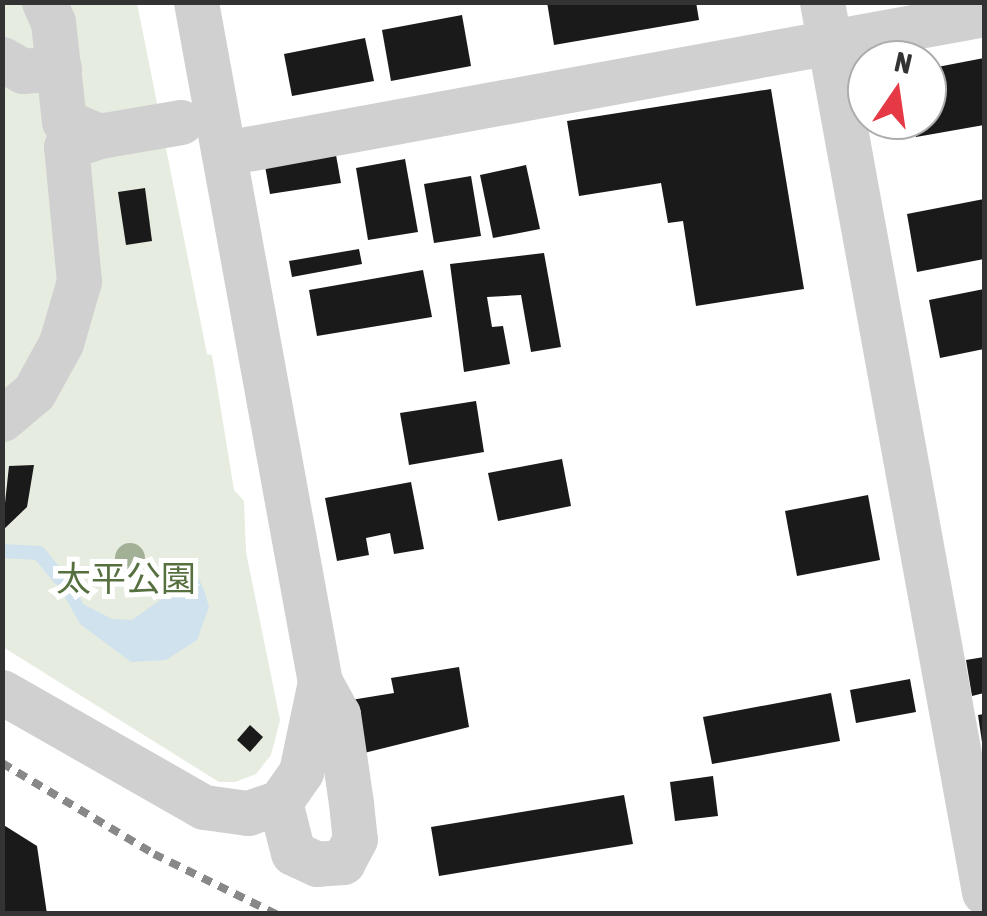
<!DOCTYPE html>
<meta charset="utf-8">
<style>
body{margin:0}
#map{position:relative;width:987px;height:916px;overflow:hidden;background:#fff;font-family:"Asap Condensed","Noto Sans JP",sans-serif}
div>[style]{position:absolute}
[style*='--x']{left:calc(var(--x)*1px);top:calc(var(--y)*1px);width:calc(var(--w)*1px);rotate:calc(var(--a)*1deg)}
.green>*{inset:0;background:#e6ecdf}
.water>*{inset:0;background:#cfe2ee}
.stream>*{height:14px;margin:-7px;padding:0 7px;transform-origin:7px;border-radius:7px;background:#cfe2ee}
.building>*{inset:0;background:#1a1a1a}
.street>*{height:45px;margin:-22.5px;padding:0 22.5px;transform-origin:22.5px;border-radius:22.5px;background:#d0d0d0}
.rail>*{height:8px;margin-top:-4px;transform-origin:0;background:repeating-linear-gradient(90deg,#888 0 10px,transparent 0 18px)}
.trees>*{width:30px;height:30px;margin:-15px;border-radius:50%;background:#a2b095}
span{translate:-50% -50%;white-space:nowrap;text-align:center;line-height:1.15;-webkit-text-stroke:10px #fff;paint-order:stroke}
.park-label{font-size:35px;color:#56703f}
.frame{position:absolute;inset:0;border:5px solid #333;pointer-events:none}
.north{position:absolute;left:847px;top:40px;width:100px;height:100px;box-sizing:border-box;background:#fff;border:2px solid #adadad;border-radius:50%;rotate:13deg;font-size:28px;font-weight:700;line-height:40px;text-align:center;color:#333}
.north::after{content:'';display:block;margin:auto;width:35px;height:45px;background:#e63946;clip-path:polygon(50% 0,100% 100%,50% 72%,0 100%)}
</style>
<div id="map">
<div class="green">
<div style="clip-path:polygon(2px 3px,137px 3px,207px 354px,212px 355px,234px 490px,244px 501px,246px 552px,280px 720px,271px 755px,256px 774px,235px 782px,219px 782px,3px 647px)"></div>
</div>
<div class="water">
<div style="clip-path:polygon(174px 573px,199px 579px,204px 590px,209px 607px,197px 640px,166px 660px,131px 662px,80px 624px,56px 581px,71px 575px,83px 604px,112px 619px,132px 620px,166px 596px,165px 576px)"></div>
</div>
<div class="stream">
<div style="--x:2;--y:551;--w:37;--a:3"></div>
<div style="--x:39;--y:553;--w:33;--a:51"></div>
</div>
<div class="building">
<div style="clip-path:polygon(547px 2px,696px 2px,699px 20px,554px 45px)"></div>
<div style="clip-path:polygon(462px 15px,471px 66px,391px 81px,382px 30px)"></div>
<div style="clip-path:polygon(365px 38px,374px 81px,292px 96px,284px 54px)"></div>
<div style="clip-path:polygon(984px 58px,984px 125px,916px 137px,913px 120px,927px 120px,927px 69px)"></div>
<div style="clip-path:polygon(771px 89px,804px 289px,696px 306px,683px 221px,668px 223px,661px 183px,579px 196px,567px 121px)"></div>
<div style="clip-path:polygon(336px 155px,341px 183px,270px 194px,265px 166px)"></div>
<div style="clip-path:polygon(405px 159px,418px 232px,368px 240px,356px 168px)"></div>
<div style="clip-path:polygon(526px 165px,540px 229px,493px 238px,480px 175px)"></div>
<div style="clip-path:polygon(471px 176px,481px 236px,434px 243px,424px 184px)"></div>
<div style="clip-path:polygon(145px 188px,152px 241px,126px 245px,118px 192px)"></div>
<div style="clip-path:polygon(984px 199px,984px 259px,917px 272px,907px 214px)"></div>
<div style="clip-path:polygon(359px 249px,362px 264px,292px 277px,289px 261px)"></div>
<div style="clip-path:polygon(544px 253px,561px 347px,531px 352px,521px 295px,487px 297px,492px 327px,503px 326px,510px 364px,464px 372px,450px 264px)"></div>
<div style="clip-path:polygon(423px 270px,432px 317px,317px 336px,309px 290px)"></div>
<div style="clip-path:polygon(984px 289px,984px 349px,940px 358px,929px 300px)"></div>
<div style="clip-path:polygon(476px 401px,484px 452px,409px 465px,400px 413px)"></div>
<div style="clip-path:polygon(562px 459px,571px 506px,498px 521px,488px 473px)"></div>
<div style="clip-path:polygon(34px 465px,27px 507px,2px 531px,9px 466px)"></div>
<div style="clip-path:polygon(411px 482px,424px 549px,394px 554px,390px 533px,366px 538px,369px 555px,337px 561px,325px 498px)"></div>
<div style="clip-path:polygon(868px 495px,880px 560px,797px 576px,785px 511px)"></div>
<div style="clip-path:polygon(984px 657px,984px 693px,972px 696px,966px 660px)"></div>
<div style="clip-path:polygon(459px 667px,469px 727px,360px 754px,351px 700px,394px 693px,391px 678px)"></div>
<div style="clip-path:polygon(910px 679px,916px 712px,856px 723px,850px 690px)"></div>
<div style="clip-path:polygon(831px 693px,840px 741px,712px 764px,703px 717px)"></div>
<div style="clip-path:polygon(984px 714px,984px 742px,982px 742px,978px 715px)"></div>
<div style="clip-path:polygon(250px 725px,263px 737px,250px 752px,237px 740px)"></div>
<div style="clip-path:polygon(713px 776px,718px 816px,675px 821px,670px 782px)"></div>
<div style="clip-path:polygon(624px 795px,633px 844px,439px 876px,431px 827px)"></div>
<div style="clip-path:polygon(2px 824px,37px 846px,47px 914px,2px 914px)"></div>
</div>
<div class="street">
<div style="--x:44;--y:2;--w:22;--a:66"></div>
<div style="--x:53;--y:22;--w:100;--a:83.7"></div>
<div style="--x:64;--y:121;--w:38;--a:23"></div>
<div style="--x:99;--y:136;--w:83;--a:-9.7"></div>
<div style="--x:196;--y:2;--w:691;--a:79.67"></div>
<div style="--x:320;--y:682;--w:37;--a:61"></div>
<div style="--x:338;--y:714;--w:90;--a:81.7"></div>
<div style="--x:351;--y:803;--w:36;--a:84"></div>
<div style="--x:355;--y:839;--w:26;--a:118"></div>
<div style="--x:343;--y:862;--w:26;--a:176"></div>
<div style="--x:317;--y:864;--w:26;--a:-155"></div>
<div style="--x:293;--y:853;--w:53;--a:-104.3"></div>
<div style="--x:280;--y:802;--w:37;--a:-55"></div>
<div style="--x:301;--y:772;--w:92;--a:-78.1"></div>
<div style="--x:822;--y:2;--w:905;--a:79.68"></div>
<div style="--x:2;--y:59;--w:24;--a:30"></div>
<div style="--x:23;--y:71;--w:36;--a:-5"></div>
<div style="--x:225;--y:153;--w:772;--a:-10.38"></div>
<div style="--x:2;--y:419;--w:42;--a:-40.2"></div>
<div style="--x:34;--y:392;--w:56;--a:-61.1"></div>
<div style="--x:61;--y:343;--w:65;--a:-73.8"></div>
<div style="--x:79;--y:281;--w:135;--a:-95.5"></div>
<div style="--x:66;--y:147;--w:35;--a:-18"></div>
<div style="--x:2;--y:692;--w:232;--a:29.7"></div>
<div style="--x:204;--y:807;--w:44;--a:7.8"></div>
<div style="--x:248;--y:813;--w:34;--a:-19"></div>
</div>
<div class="rail">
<div style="--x:2;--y:763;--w:177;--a:30.9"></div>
<div style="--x:154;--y:854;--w:136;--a:26.2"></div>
</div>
<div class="trees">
<div style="left:130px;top:558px"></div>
</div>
<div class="park-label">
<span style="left:126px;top:578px">太平公園</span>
</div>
<div class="frame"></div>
<div class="north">N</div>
</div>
